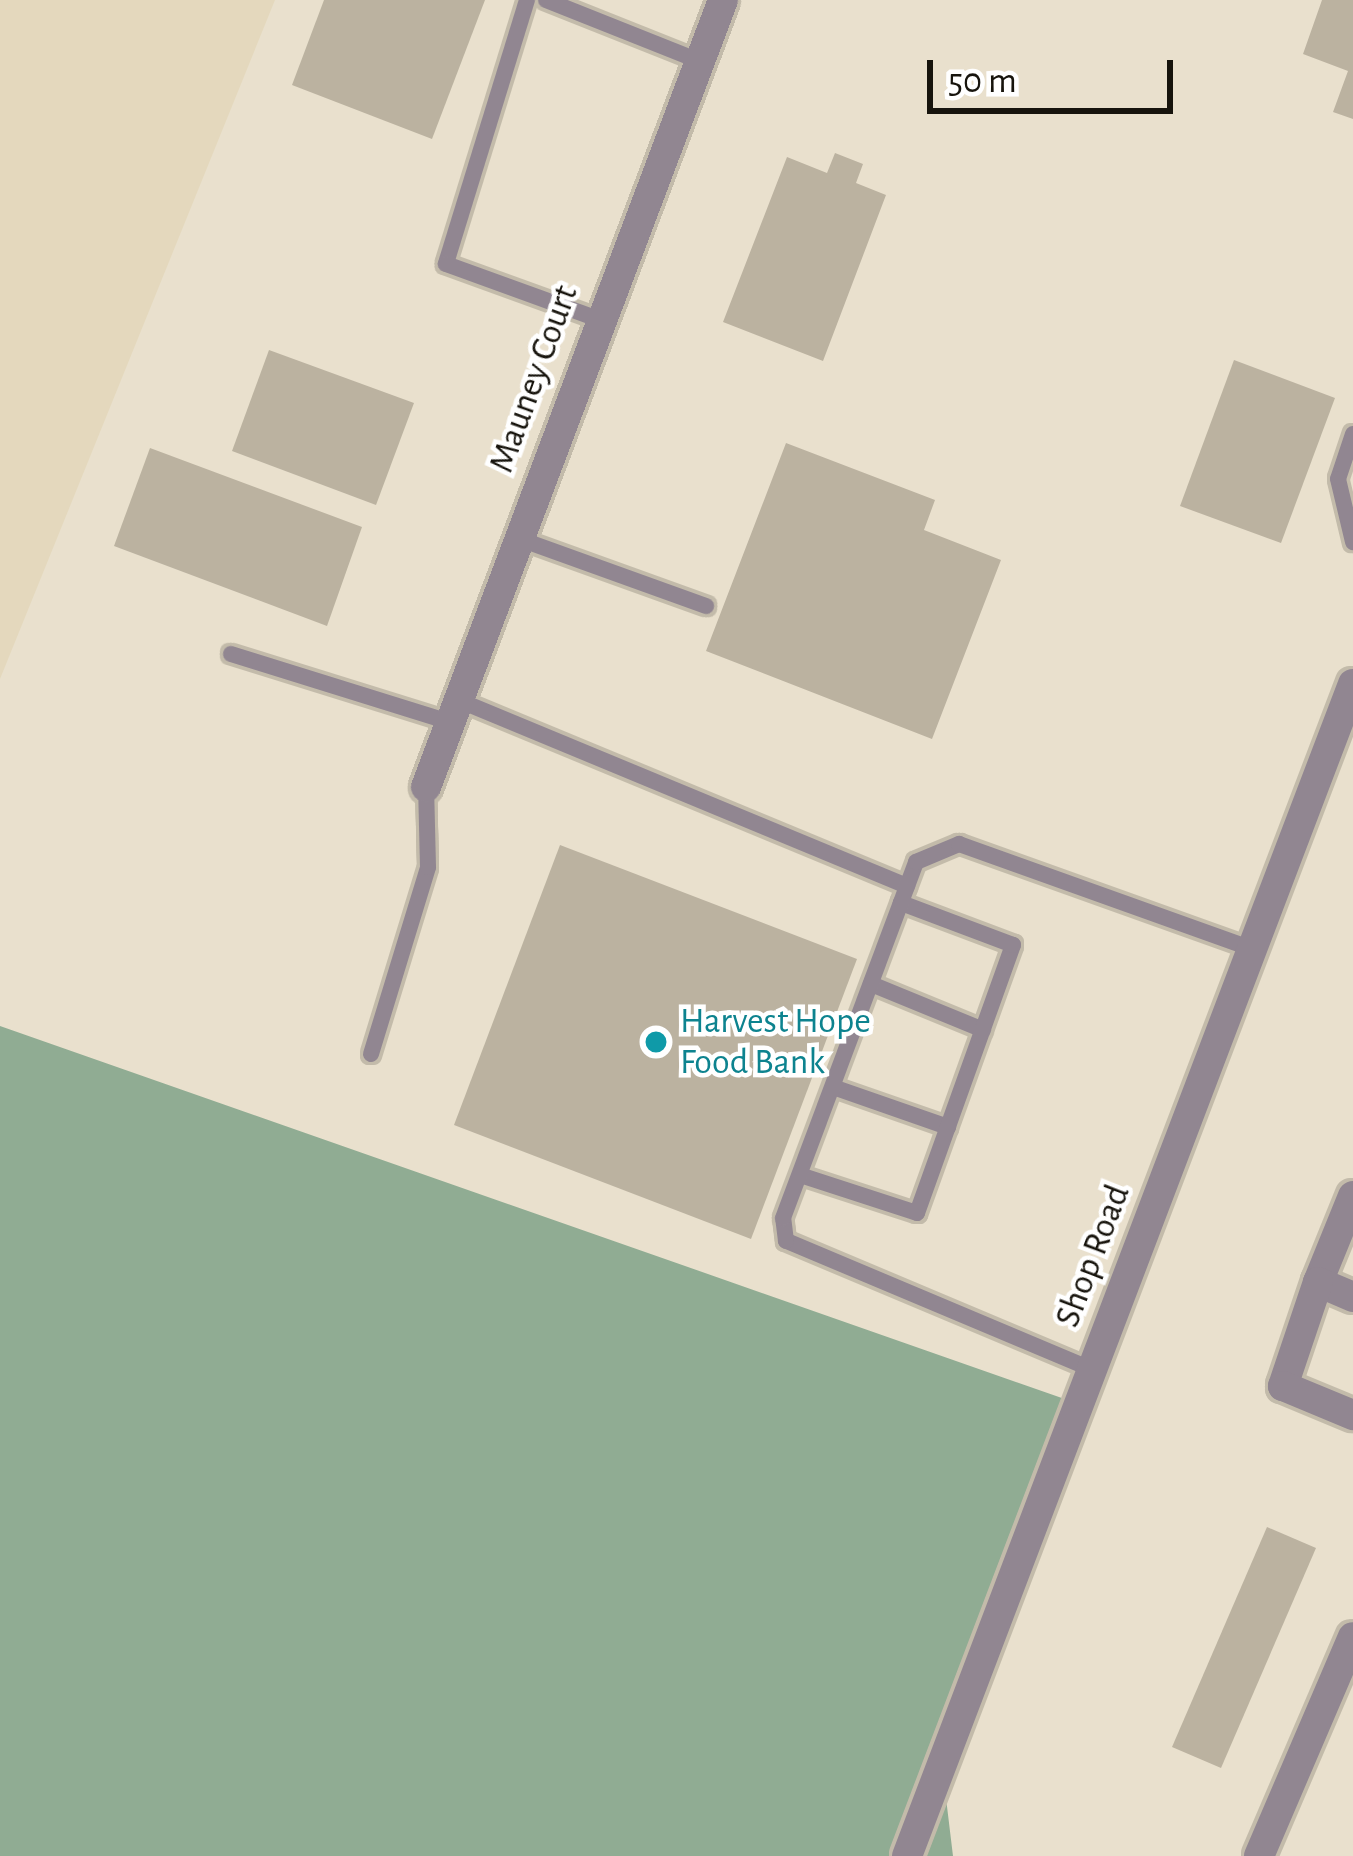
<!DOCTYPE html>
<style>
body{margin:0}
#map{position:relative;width:1353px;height:1856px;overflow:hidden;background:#e9e0cd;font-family:"Alegreya Sans",sans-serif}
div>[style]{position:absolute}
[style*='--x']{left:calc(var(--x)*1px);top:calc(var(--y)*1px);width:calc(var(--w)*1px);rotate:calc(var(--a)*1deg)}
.built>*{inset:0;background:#e4d8bd}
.forest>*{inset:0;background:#90ac93}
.building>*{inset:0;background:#bbb2a0}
.roads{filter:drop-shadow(3px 0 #c3bbaa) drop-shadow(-3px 0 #c3bbaa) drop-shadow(0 3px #c3bbaa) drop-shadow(0 -3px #c3bbaa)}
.service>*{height:16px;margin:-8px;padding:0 8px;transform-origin:8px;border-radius:8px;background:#918691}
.minor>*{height:30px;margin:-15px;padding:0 15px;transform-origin:15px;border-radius:15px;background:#918691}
.tertiary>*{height:30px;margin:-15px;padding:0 15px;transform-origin:15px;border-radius:15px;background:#918691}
.dots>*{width:33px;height:33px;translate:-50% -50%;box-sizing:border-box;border:6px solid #fff;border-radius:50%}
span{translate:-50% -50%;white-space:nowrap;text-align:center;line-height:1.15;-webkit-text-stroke:9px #fff;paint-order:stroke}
.street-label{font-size:36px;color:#17140d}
.culture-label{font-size:36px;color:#0d838f}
.left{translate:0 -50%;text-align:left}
.scale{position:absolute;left:927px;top:60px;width:246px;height:54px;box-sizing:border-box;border:6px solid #17140d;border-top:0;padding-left:15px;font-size:36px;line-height:42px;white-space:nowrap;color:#17140d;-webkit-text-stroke:9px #fff;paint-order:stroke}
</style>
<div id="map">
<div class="built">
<div style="clip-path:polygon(0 0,275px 0,0 679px)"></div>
</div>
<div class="forest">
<div style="clip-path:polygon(0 1026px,1079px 1404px,942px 1765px,953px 1856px,0 1856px)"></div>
</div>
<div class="building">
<div style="clip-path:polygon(324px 0,485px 0,432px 139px,292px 85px)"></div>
<div style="clip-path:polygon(1322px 0,1353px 0,1353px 119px,1333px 112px,1348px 71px,1303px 54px)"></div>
<div style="clip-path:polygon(835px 153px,863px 164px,856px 183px,886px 195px,823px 361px,723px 322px,787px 157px,827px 173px)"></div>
<div style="clip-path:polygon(269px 350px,414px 403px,376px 505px,232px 451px)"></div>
<div style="clip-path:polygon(1234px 360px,1335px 398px,1281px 543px,1180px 506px)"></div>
<div style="clip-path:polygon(786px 443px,935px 500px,924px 530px,1001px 560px,932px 739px,706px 651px)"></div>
<div style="clip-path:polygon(150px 448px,362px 527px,327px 626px,114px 546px)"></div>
<div style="clip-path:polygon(560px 845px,857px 959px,751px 1239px,454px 1125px)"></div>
<div style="clip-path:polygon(1267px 1527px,1316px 1548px,1221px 1768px,1172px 1747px)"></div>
</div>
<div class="roads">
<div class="service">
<div style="--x:527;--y:0;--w:276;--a:107.1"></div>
<div style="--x:446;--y:264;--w:162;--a:19.9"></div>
<div style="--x:546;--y:0;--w:162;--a:21.7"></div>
<div style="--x:1353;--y:434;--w:47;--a:108.4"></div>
<div style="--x:1338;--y:479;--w:65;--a:76.6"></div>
<div style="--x:517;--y:538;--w:201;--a:19.8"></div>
<div style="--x:231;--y:654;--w:228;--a:17.3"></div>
<div style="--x:458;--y:700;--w:486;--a:22.5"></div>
<div style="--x:871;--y:984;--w:121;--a:22.3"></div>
<div style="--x:371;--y:1054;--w:195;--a:-73"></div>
<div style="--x:428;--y:867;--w:80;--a:-91.4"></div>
<div style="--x:833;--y:1087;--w:122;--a:19.2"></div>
<div style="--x:800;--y:1175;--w:123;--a:18"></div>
<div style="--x:917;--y:1213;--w:285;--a:-70.3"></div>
<div style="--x:1013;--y:945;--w:120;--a:-159.4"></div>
<div style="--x:1091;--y:1369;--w:331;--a:-157.2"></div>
<div style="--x:786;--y:1241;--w:23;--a:-97"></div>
<div style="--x:783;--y:1218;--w:380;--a:-69.5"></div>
<div style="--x:916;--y:862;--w:47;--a:-22.7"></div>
<div style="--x:959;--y:844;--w:311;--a:19.7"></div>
</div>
<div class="minor">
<div style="--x:426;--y:787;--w:841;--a:-69.32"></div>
<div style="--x:1353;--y:1196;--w:93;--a:112.1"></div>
<div style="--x:1318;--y:1282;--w:38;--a:23"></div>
<div style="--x:1318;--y:1282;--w:110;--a:108.6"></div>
<div style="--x:1283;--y:1386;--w:76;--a:22.5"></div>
<div style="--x:1259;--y:1856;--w:238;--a:-66.8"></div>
</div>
<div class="tertiary">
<div style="--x:907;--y:1856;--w:1254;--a:-69.17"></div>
</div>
</div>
<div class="dots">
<div style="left:656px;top:1042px;background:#0f9aa8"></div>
</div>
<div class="street-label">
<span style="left:534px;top:379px;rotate:-70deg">Mauney Court</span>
<span style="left:1093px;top:1256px;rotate:-69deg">Shop Road</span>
</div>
<div class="culture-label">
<span class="left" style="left:680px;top:1042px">Harvest Hope<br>Food Bank</span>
</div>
<div class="scale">50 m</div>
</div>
